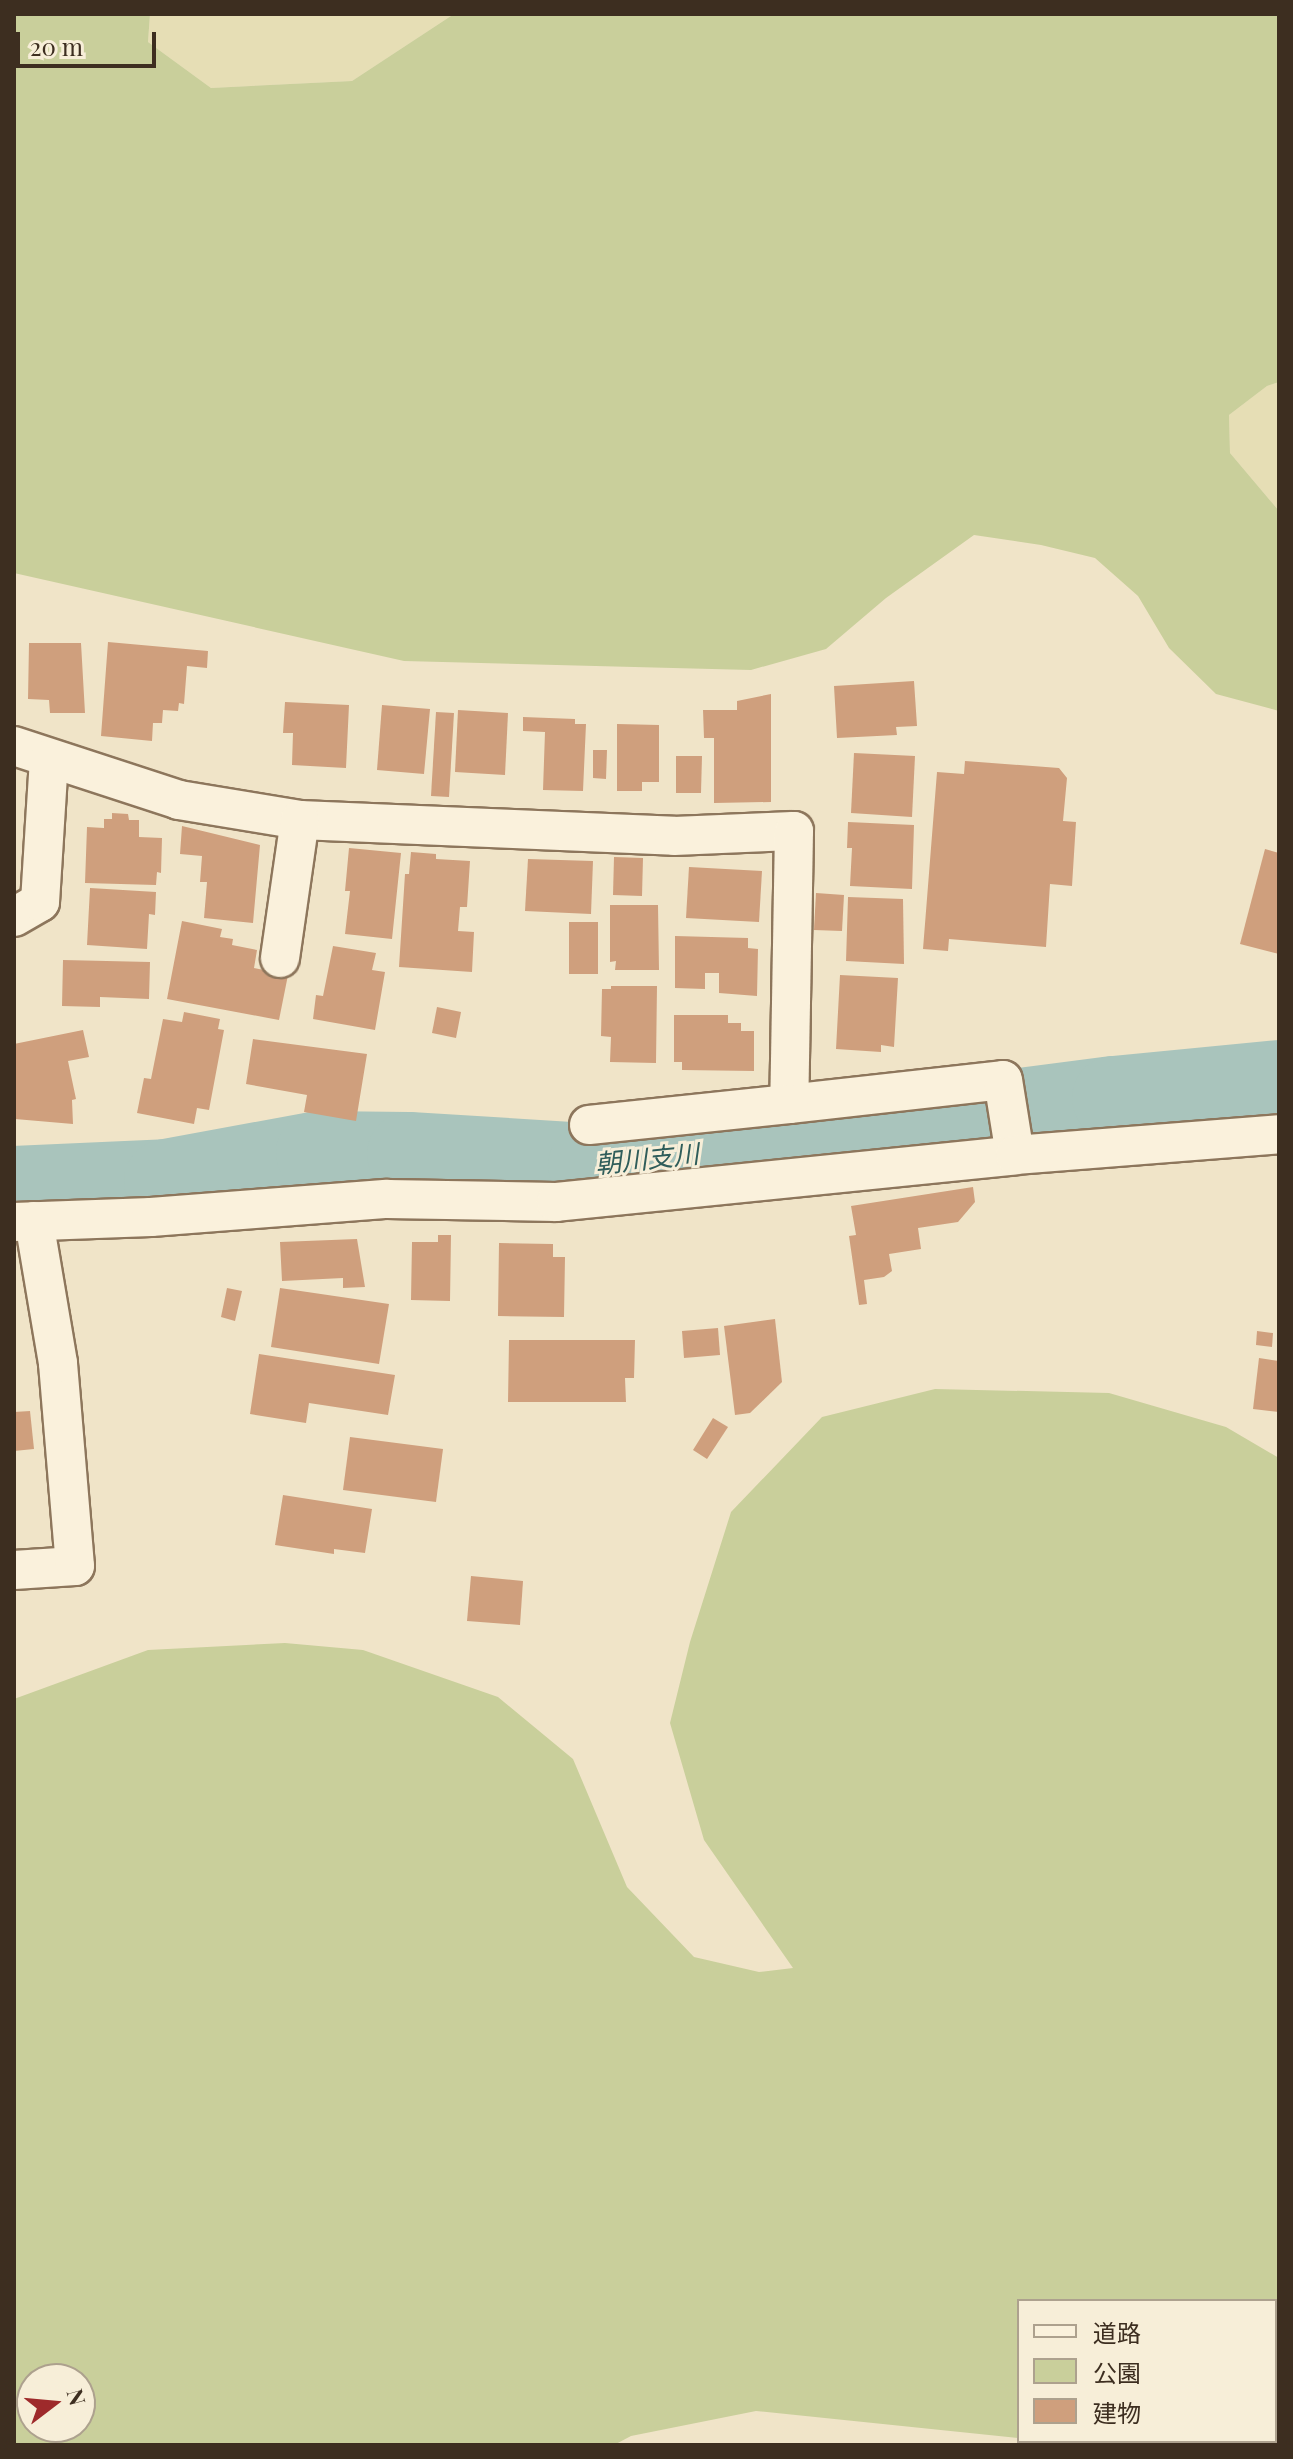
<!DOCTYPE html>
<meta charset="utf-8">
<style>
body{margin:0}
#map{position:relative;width:1293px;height:2459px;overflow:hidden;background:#f0e4c8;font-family:"Playfair Display","Noto Sans JP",serif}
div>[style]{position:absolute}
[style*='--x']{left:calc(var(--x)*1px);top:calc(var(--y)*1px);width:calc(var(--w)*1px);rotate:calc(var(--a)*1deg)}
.farmland>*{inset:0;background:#e6deb5}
.green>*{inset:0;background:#c9cf9b}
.river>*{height:84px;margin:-42px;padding:0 42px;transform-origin:42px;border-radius:42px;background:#a9c4bc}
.building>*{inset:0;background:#cf9f7d}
.roads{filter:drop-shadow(2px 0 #8d765c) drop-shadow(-2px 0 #8d765c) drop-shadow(0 2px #8d765c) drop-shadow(0 -2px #8d765c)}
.street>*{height:38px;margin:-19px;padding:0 19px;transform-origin:19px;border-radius:19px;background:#faf1dc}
span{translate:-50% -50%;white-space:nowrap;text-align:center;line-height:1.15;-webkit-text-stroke:6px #f7eed8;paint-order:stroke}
.water-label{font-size:26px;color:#2f5d5a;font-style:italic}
.frame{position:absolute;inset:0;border:16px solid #3d2e20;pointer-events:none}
.legend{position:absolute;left:1017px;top:2299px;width:260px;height:144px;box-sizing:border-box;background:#f7eed8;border:2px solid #ada18e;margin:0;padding:10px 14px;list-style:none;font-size:24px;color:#3d2e20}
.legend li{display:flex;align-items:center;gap:16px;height:40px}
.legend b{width:40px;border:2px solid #ada18e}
.north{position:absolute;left:16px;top:2363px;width:80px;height:80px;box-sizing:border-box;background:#f7eed8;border:2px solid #ada18e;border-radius:50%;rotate:74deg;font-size:22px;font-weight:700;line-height:32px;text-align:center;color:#3d2e20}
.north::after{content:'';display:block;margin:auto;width:28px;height:36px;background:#9e2a2b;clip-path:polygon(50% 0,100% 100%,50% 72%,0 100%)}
.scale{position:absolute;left:16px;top:32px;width:140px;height:36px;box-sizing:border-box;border:4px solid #3d2e20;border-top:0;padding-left:10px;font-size:24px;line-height:28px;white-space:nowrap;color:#3d2e20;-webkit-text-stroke:6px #f7eed8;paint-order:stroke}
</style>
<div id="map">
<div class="farmland">
<div style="clip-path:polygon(150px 14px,454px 14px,352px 81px,211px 88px,148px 42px)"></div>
<div style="clip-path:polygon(1279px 382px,1279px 511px,1230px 453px,1229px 415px,1267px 386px)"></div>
</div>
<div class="green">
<div style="clip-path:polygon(14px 14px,150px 14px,148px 42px,211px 88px,352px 81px,454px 14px,1279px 14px,1279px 382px,1267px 386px,1229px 415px,1230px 453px,1279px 511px,1279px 711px,1216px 694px,1169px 648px,1138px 596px,1095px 558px,1041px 545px,974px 535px,886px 598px,826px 649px,751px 670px,404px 661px,14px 573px)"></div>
<div style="clip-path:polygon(evenodd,935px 1389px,1109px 1393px,1226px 1427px,1279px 1458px,1279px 2424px,1275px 2425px,1275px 2301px,1019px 2301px,1019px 2438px,756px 2411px,631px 2436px,614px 2445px,14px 2445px,14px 1699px,148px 1650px,285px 1643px,363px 1650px,498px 1697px,573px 1759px,627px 1887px,694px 1957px,759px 1972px,793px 1968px,704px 1840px,670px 1723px,690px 1642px,731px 1512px,822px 1417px,935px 1389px,32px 2379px,80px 2379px,80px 2427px,32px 2427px,32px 2379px)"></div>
</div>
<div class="river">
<div style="--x:14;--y:1188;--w:152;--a:-2.6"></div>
<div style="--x:166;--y:1181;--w:155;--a:-10.4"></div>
<div style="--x:318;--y:1153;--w:91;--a:0.6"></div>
<div style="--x:409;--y:1154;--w:181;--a:3.5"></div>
<div style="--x:590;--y:1165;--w:528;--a:-7.29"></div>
<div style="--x:1114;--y:1098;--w:166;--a:-5.5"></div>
</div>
<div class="building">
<div style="clip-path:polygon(108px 642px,208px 651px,207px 668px,187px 666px,184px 704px,179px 703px,178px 711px,163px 710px,162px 723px,153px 723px,152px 741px,101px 736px)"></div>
<div style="clip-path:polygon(29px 643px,81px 643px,85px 713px,50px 713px,49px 700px,28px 699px)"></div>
<div style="clip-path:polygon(914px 681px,917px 726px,896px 727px,897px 735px,837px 738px,834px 686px)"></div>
<div style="clip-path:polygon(771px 694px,771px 802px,714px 803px,714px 738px,704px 738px,703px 710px,737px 710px,737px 701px)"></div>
<div style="clip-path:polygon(285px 702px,349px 705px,346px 768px,292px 765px,293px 733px,283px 733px)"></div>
<div style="clip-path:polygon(382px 705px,430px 709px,424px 774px,377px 770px)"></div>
<div style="clip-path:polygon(458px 710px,508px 713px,505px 775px,455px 772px)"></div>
<div style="clip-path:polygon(436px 712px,454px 713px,449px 797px,431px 796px)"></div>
<div style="clip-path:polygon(523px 717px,575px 719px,575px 724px,586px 724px,583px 791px,543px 790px,545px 732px,523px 731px)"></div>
<div style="clip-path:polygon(617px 724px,659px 725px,659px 782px,642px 782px,642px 791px,617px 791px)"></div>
<div style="clip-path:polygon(593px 750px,607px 750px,606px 779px,593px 778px)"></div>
<div style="clip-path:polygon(854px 753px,915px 756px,912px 817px,851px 813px)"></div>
<div style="clip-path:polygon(676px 756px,702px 756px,701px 793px,676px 793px)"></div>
<div style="clip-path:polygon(965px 761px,1059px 768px,1067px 778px,1063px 821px,1076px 822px,1072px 886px,1050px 884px,1046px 947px,949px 939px,948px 951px,923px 949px,937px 772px,964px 774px)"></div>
<div style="clip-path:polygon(112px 813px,128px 814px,129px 820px,139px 820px,139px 837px,162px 838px,161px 873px,157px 872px,156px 885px,85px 883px,87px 827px,104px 828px,104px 819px,112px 819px)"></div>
<div style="clip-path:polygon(848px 822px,914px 825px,912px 889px,850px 886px,852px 848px,847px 848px)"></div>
<div style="clip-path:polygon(182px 826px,260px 845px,253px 923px,204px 918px,207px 882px,200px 882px,202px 856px,180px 854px)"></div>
<div style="clip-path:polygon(349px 848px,401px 853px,392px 939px,345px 934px,350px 891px,345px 891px)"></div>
<div style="clip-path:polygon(1265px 849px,1279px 853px,1279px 954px,1240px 944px)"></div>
<div style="clip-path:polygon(411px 852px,436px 854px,436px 859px,470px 861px,467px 907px,460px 907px,458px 931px,474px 932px,472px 972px,399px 967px,405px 874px,409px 874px)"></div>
<div style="clip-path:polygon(614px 857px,643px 858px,642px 896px,613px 895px)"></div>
<div style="clip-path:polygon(528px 859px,593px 861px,591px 914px,525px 911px)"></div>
<div style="clip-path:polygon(689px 867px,762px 871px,759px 922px,686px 918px)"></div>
<div style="clip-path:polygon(90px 888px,156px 892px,155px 915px,149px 914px,147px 949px,87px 945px)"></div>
<div style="clip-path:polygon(816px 893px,844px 895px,842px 931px,814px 930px)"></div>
<div style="clip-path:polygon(848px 897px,903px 899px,904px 964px,846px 961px)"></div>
<div style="clip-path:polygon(610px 905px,658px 905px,659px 970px,615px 970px,616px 961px,610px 962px)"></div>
<div style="clip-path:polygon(182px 921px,222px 929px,220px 937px,233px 939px,232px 945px,257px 950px,254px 968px,288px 975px,279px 1020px,167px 999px)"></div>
<div style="clip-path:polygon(569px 922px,598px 922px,598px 974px,569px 974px)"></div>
<div style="clip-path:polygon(675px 936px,748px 938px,748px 948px,758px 949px,757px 996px,719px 993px,719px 973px,705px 973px,705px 989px,675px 988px)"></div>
<div style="clip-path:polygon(333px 946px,376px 953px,372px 970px,385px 972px,375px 1030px,313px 1019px,316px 995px,323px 996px)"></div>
<div style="clip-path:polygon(63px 960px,150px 962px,149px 999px,100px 997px,100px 1007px,62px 1006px)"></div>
<div style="clip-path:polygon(840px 975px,898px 978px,894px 1047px,881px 1045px,881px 1052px,836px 1049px)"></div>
<div style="clip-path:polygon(611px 986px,657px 986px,656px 1063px,610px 1062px,611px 1037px,601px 1036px,602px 989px,611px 989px)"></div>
<div style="clip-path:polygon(437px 1007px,461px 1012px,456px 1038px,432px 1033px)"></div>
<div style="clip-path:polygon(184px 1012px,220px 1019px,218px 1029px,224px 1030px,209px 1110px,197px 1108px,194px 1124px,137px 1113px,144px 1078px,151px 1079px,163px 1019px,182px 1022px)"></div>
<div style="clip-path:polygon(674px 1015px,728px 1015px,728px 1023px,741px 1023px,741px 1031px,754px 1031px,754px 1071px,682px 1070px,682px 1062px,674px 1062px)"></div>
<div style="clip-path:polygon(83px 1030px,89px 1057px,68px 1061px,76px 1099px,72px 1100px,73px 1124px,15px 1119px,14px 1044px)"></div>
<div style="clip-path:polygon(253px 1039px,367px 1054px,356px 1121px,304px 1112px,307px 1095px,246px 1084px)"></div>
<div style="clip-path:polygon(973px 1187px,975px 1202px,958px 1222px,918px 1228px,921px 1249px,889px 1254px,892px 1271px,884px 1277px,864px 1280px,867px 1304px,859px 1305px,849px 1236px,856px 1235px,851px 1206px)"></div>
<div style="clip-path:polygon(438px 1235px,451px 1235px,450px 1301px,411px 1300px,412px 1242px,438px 1242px)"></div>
<div style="clip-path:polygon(357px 1239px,365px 1287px,343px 1288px,343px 1278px,282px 1281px,280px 1242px)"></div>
<div style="clip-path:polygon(499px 1243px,553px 1244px,553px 1257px,565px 1257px,564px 1317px,498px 1316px)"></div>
<div style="clip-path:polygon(227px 1288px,242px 1291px,235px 1321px,221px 1317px)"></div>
<div style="clip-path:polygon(280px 1288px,389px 1304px,379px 1364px,271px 1347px)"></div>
<div style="clip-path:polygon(775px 1319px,782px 1382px,750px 1413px,735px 1415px,724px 1326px)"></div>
<div style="clip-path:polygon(718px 1328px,720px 1355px,684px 1358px,682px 1331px)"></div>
<div style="clip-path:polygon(1257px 1331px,1273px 1333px,1272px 1347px,1256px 1345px)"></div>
<div style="clip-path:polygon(509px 1340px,635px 1340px,634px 1378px,625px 1378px,626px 1402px,508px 1402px)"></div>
<div style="clip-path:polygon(259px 1354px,395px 1375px,388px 1415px,309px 1403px,306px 1423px,250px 1414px)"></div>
<div style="clip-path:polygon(1259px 1358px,1279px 1361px,1279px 1412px,1253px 1409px)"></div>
<div style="clip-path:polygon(30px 1411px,34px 1449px,14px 1451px,14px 1412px)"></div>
<div style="clip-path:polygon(713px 1418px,728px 1427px,707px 1459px,693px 1450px)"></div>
<div style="clip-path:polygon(350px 1437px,443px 1449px,436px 1502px,343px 1490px)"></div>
<div style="clip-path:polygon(283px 1495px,372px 1509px,365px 1553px,334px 1549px,334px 1554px,275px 1545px)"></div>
<div style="clip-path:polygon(471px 1576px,523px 1581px,520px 1625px,467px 1621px)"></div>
</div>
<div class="roads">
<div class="street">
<div style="--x:14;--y:746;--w:174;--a:18.1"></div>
<div style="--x:179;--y:800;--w:123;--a:9.4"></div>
<div style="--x:300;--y:820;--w:374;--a:2.4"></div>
<div style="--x:674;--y:836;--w:120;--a:-2.4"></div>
<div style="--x:794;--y:831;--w:273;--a:91"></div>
<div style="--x:789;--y:1104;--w:215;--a:-6.4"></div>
<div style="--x:1003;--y:1080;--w:76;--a:80.9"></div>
<div style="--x:14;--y:917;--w:30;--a:-30"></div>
<div style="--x:40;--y:902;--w:143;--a:-86.4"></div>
<div style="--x:280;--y:958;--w:139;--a:-81.8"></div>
<div style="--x:589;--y:1125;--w:201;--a:-6"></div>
<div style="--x:14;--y:1222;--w:137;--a:-2.1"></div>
<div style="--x:151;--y:1217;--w:237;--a:-4.4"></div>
<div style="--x:387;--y:1199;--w:169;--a:1"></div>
<div style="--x:556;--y:1202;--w:461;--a:-5.8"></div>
<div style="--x:1015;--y:1155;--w:265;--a:-4.5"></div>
<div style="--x:14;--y:1570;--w:61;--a:-3.8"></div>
<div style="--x:75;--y:1566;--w:204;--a:-94.8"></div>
<div style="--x:58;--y:1363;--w:144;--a:-99.6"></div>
</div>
</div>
<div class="water-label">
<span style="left:647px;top:1158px;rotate:-6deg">朝川支川</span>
</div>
<div class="frame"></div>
<ul class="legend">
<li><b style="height:10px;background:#faf1dc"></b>道路</li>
<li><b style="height:22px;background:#c9cf9b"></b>公園</li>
<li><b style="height:22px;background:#cf9f7d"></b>建物</li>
</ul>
<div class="north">N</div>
<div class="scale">20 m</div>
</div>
